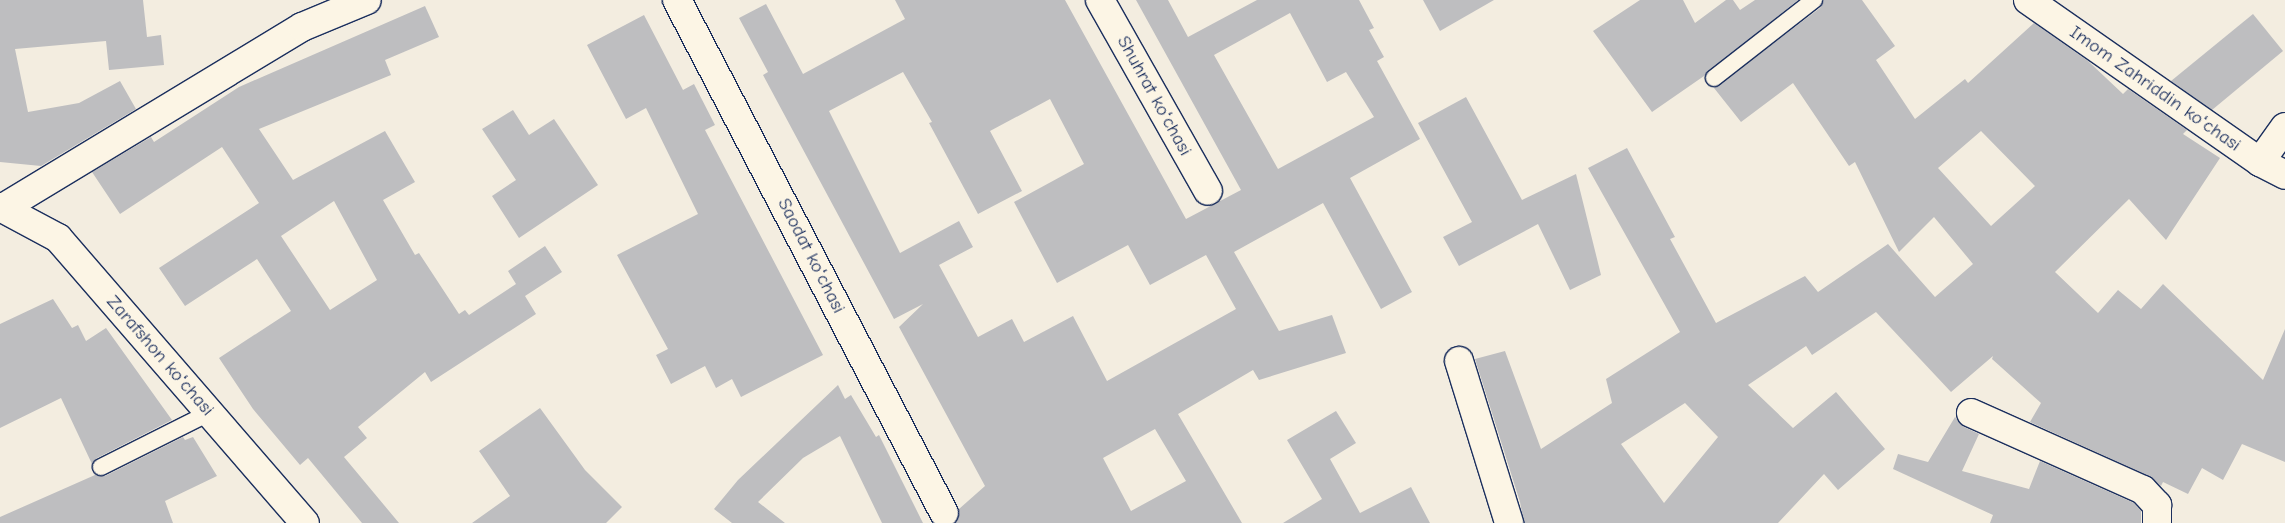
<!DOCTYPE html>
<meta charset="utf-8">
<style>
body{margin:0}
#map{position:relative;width:2285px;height:523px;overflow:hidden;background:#f3ede0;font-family:"Comic Neue",sans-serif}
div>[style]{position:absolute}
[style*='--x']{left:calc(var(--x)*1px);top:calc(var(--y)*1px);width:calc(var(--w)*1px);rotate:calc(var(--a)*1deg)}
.building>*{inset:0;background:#bebec0}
.roads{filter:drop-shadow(1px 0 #1b2f5e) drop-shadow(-1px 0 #1b2f5e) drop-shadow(0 1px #1b2f5e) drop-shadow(0 -1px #1b2f5e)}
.service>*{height:16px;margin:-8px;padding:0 8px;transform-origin:8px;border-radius:8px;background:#fcf5e5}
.minor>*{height:28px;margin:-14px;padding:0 14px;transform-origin:14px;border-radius:14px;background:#fcf5e5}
.secondary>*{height:28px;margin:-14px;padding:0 14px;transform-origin:14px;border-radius:14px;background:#fcf5e5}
span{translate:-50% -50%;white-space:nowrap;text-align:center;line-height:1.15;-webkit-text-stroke:4px #fcf5e5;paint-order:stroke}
.street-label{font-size:19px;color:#1b2f5e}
</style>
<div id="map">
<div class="building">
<div style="clip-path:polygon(0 0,143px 0,147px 37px,161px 35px,164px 65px,109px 70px,106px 41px,15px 49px,28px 112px,79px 103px,120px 81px,136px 109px,41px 166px,0 162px)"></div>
<div style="clip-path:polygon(evenodd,895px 0,1065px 0,1186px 219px,1241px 190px,1136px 0,1168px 0,1188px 37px,1257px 0,1359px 0,1374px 28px,1369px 30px,1384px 57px,1377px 61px,1420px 139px,1350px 178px,1412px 292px,1381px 309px,1323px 203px,1234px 252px,1279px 331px,1332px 315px,1346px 353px,1259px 380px,1253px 370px,1178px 414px,1242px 523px,956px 523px,959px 509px,985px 486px,899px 327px,923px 304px,894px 319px,763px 75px,768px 72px,739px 18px,766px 4px,803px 74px,905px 19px,895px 0,1290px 13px,1327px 82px,1346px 72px,1374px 117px,1278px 169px,1214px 55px,1290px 13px,895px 0,903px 72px,932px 122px,929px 123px,978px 214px,1022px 191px,990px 131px,1050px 99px,1084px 164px,1014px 202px,1057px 283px,1128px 245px,1150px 285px,1206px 255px,1236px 309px,1107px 381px,1073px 316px,1024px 342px,1012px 319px,978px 337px,939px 265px,973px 247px,959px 221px,900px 253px,829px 111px,903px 72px,895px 0,1155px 429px,1186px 481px,1131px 511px,1103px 458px,1155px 429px)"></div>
<div style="clip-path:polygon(1423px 0,1494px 0,1440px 31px)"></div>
<div style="clip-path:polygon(1640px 0,1683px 0,1695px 23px,1726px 0,1733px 0,1740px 10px,1755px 0,1798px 0,1704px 76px,1652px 112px,1593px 31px)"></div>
<div style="clip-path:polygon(evenodd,1824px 0,1862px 0,1895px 46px,1876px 60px,1915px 119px,1965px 79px,1968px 83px,2034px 23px,2088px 61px,2123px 94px,2128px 89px,2187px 130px,2183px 134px,2220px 158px,2166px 240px,2129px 199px,2055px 272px,2098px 313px,2118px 290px,2141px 309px,2163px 284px,2263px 380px,2285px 329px,2285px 462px,2242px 444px,2223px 480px,2202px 468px,2188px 494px,2163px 482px,2161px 486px,2149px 476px,2030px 422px,2041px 403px,1992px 359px,1993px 356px,1951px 392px,1876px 312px,1812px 355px,1806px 346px,1748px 385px,1793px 428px,1836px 392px,1885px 449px,1838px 490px,1824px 474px,1778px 523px,1524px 523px,1520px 502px,1475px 359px,1505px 351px,1541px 449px,1612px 403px,1606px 379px,1680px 332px,1588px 168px,1627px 148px,1675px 237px,1670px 239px,1716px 323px,1805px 276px,1818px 292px,1888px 244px,1935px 297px,1973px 264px,1934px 217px,1899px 252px,1855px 162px,1849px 166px,1793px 83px,1741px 122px,1714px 88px,1820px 8px,1824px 0,1981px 131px,2035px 186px,1991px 226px,1938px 168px,1981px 131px,1824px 0,1685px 403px,1718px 437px,1664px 503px,1621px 444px,1685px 403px)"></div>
<div style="clip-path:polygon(evenodd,425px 6px,439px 37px,385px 60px,391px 75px,259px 129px,293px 180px,385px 131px,415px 182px,383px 200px,415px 255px,419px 253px,459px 314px,465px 310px,469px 315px,516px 284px,508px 271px,545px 246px,562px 272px,525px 296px,536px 314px,431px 382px,425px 372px,358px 427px,367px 438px,344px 457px,399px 523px,362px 523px,308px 458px,300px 465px,253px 409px,219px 358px,291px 311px,257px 259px,185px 306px,159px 268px,259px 203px,222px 147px,120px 214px,92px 172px,151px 137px,154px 142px,239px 87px,425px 6px,334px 201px,377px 280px,330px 310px,281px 236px,334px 201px)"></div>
<div style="clip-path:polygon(2253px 14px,2283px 51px,2212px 110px,2171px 81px)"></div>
<div style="clip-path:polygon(644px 15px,683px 90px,694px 84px,715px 125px,705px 130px,823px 355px,741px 397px,732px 379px,716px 388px,705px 366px,671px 384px,656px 355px,668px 349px,617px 255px,698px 214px,646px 108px,626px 119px,587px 45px)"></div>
<div style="clip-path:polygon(1466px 97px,1522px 200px,1576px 174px,1601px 275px,1570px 290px,1538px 224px,1459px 266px,1443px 237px,1472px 222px,1418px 123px)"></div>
<div style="clip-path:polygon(513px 110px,529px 135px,554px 119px,598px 185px,519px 238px,492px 196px,516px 180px,482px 129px)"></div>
<div style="clip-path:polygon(53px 299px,72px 328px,78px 325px,86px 341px,106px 328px,172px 420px,97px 458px,92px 464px,61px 398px,0 428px,0 324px)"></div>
<div style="clip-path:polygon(838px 385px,845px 399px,851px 395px,876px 437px,879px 435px,923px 523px,882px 523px,840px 436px,803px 458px,758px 502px,785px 523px,732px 523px,714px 509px,738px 480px)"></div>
<div style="clip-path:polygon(540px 408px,585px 470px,622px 507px,606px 523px,472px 523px,510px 496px,479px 451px)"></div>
<div style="clip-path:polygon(1336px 411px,1356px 443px,1330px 459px,1360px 513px,1411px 487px,1430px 523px,1283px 523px,1322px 499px,1287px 440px)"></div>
<div style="clip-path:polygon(1955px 417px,1964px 427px,1979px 434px,1962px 471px,2029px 489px,2040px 461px,2134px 503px,2141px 511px,2141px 523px,1990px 523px,1993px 515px,1893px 469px,1898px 454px,1928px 462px)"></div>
<div style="clip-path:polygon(183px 437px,185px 440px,193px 437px,217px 476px,165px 501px,173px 523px,0 523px,0 517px,95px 475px,105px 476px)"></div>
</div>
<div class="roads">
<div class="service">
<div style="--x:1714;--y:78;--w:127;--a:-38"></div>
<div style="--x:101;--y:467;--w:121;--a:-26.6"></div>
</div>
<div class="minor">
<div style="--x:677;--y:0;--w:578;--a:62.5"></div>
<div style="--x:1100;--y:0;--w:219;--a:60.5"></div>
<div style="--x:2028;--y:0;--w:283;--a:34.9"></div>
<div style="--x:2260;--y:162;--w:28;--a:27"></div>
<div style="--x:2260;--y:162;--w:43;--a:-54.5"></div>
<div style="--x:3;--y:208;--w:350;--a:-31.2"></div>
<div style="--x:302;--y:27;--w:70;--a:-22.6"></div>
<div style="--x:1459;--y:361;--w:170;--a:72.8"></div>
<div style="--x:1971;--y:413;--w:188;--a:24.1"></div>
<div style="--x:2143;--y:490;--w:21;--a:47"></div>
<div style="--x:2157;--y:505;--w:18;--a:90"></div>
</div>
<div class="secondary">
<div style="--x:0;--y:207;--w:66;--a:28.1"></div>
<div style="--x:58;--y:238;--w:377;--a:49.1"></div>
</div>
</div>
<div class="street-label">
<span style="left:2155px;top:89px;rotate:35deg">Imom Zahriddin koʻchasi</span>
<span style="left:1154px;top:96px;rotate:61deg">Shuhrat koʻchasi</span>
<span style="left:811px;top:256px;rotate:63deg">Saodat koʻchasi</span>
<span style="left:160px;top:356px;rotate:49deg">Zarafshon koʻchasi</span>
</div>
</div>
